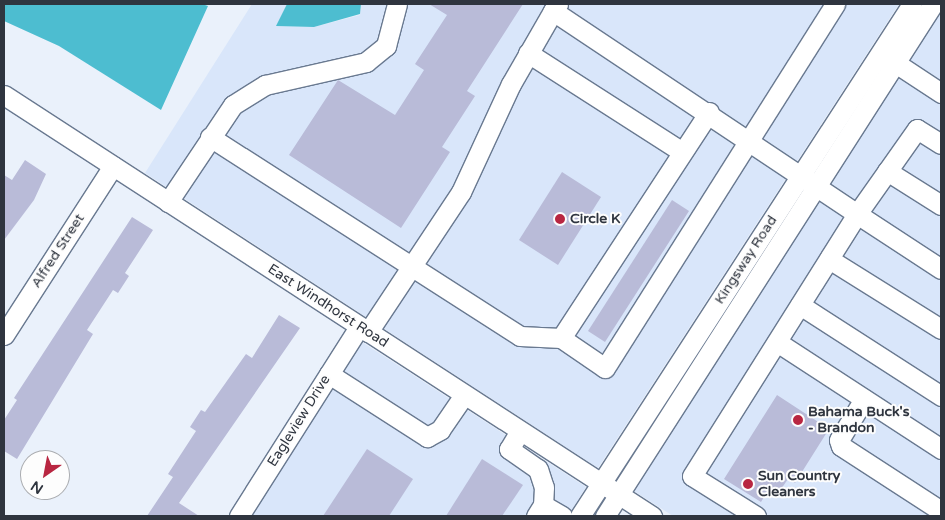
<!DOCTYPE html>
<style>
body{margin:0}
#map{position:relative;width:945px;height:520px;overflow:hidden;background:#eaf1fb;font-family:"Varela Round",sans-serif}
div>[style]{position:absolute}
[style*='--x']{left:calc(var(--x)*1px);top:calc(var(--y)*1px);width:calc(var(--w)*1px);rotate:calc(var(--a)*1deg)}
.built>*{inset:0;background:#d9e6fa}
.water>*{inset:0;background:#4dbdd0}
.building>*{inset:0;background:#b9bbd8}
.roads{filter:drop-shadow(1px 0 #697990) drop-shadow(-1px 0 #697990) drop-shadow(0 1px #697990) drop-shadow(0 -1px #697990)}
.minor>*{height:19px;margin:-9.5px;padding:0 9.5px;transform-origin:9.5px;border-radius:9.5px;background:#fff}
.dots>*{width:14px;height:14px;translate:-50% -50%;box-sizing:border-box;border:2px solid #fdfdfd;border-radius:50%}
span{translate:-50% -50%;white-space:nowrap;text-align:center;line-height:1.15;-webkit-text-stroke:4px #fdfdfd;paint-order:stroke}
.poi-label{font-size:14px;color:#2f353f;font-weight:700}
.left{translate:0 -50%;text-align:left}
.street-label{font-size:14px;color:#2f353f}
.frame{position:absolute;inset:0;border:5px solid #2f353f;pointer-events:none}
.north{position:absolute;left:20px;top:450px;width:50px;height:50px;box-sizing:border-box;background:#fdfdfd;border:1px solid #abadb1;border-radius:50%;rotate:213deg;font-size:14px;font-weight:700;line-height:20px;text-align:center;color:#2f353f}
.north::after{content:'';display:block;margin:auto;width:18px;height:22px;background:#b82641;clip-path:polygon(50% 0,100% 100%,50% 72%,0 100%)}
</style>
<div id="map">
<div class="built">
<div style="clip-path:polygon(252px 4px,287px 4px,277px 26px,314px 27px,360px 15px,361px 4px,899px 4px,598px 468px,145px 173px)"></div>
<div style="clip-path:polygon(941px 9px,941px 516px,673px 516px,634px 491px)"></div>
<div style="clip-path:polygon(362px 342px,586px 487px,568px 516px,251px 516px)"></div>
</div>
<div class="water">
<div style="clip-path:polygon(4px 4px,202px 4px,208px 6px,161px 110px,59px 46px,4px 21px)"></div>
<div style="clip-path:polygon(287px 4px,361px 4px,360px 14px,314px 27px,276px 26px)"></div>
</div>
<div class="building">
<div style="clip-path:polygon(429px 4px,523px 4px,467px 91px,475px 96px,442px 147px,450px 152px,401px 228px,289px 155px,338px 80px,395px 115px,424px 70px,415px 64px,447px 15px)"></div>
<div style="clip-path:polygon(25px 160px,46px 174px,34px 200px,4px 240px,4px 175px,12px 180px)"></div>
<div style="clip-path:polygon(562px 172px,601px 197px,558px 265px,519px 240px)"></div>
<div style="clip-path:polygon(672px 200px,689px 211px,605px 342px,588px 331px)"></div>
<div style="clip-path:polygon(132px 217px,153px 230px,125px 273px,129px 276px,118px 293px,113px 290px,87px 330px,93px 334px,17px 459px,4px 451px,4px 420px,17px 400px,14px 398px)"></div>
<div style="clip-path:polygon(279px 315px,300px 328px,179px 503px,199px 516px,147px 516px,173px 477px,168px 474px,196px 431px,190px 427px,201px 410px,205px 412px,246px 354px,252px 358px)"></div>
<div style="clip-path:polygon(777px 395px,829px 429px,795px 483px,788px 479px,779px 492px,770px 487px,761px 502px,724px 479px)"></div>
<div style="clip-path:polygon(367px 449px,413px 479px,389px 516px,323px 516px)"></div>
<div style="clip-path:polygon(482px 459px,523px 485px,502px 516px,446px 516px)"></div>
</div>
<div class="roads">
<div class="minor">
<div style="--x:558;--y:4;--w:9;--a:126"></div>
<div style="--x:553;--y:11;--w:366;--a:33.7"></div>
<div style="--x:857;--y:214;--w:104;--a:-54.8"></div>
<div style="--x:917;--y:129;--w:28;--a:32"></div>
<div style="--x:528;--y:53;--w:183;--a:32.7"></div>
<div style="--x:897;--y:64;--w:53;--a:33.4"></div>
<div style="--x:4;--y:95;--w:773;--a:33.01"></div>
<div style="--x:709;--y:112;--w:270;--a:123.2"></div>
<div style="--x:561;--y:338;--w:53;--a:34.3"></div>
<div style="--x:605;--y:368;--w:431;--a:-57.7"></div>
<div style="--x:210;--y:137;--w:368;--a:32.7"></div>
<div style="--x:520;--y:336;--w:41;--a:2.8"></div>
<div style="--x:887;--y:171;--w:64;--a:32.2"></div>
<div style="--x:168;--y:202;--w:117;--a:-56.2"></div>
<div style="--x:233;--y:105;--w:38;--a:-32"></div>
<div style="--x:265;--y:85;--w:104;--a:-12.8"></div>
<div style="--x:366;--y:62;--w:26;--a:-39"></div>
<div style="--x:386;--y:46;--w:43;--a:-75.3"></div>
<div style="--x:829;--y:259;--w:132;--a:32"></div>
<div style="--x:800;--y:305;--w:168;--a:32.8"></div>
<div style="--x:368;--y:332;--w:168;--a:-56.4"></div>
<div style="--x:461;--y:192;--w:119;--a:-65.2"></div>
<div style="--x:511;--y:84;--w:84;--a:-60.1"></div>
<div style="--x:4;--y:335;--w:201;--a:-57.2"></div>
<div style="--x:777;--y:342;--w:196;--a:33.1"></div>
<div style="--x:329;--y:374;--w:117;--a:32.7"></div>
<div style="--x:427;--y:437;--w:15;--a:-28"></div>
<div style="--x:440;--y:430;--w:42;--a:-55.6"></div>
<div style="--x:864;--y:399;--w:48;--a:121.4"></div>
<div style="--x:839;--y:440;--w:6;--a:72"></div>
<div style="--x:841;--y:446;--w:119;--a:33"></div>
<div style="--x:520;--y:431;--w:21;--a:121"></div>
<div style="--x:509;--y:449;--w:35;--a:35"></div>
<div style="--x:538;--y:469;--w:19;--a:72"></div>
<div style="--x:544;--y:487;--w:18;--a:93"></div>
<div style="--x:239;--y:516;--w:224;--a:-57.6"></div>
<div style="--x:536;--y:516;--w:13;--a:-58"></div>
<div style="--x:543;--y:505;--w:22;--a:30"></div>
<div style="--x:580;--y:516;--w:610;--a:-57.04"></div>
<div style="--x:605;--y:516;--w:608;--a:-57.36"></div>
<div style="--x:756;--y:516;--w:75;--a:-148"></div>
<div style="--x:692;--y:476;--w:310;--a:-57.8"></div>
<div style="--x:857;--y:214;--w:100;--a:33.2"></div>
</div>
</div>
<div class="dots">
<div style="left:560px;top:219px;background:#b82641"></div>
<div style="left:798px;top:420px;background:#b82641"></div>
<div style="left:748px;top:484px;background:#b82641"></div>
</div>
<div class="poi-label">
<span class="left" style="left:570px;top:219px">Circle K</span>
<span class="left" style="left:808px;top:420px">Bahama Buck's<br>- Brandon</span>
<span class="left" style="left:758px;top:484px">Sun Country<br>Cleaners</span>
</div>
<div class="street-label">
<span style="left:58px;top:251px;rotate:-57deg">Alfred Street</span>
<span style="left:746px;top:260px;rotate:-57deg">Kingsway Road</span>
<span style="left:328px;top:306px;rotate:33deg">East Windhorst Road</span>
<span style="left:299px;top:421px;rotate:-58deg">Eagleview Drive</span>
</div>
<div class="frame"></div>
<div class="north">N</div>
</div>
